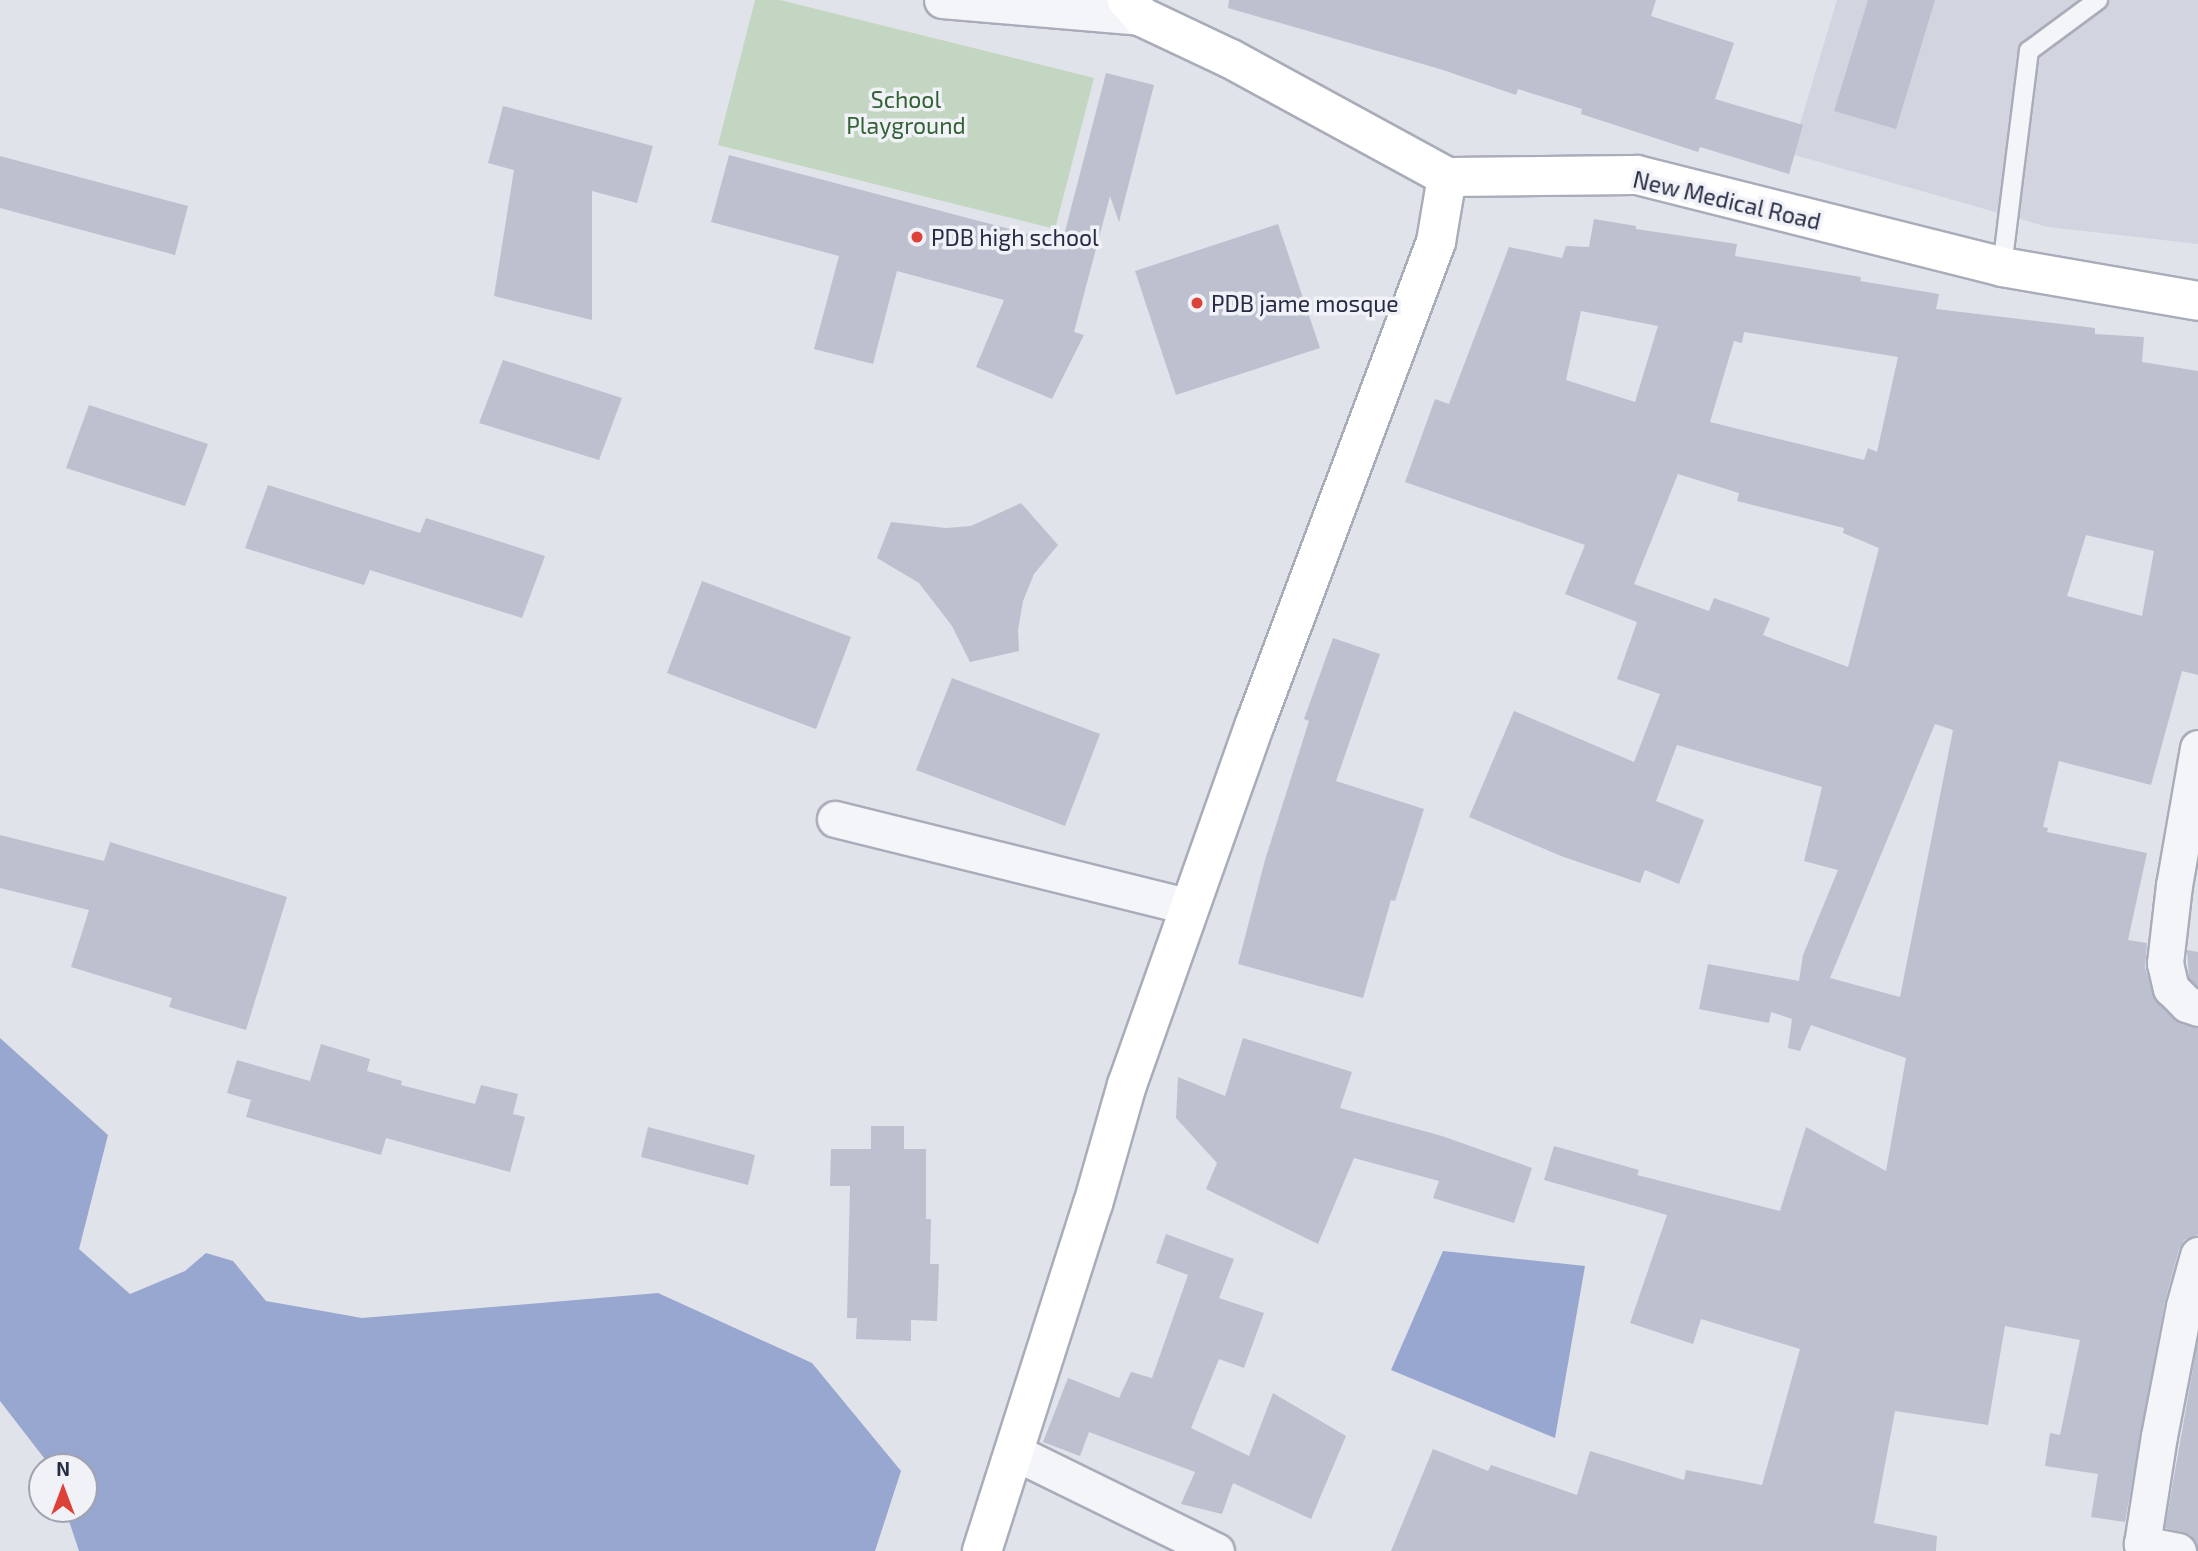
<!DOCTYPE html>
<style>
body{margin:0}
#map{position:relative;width:2198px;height:1551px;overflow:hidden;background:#e1e3eb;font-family:"Exo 2",sans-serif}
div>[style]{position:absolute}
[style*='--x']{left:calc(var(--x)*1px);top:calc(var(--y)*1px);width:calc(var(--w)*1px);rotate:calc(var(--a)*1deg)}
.built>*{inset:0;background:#d2d5e0}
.green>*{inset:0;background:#c2d6c1}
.water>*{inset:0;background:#98a7cf}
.building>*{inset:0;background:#bdc0ce}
.roads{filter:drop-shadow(2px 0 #a9acb9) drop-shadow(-2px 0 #a9acb9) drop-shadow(0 2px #a9acb9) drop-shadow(0 -2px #a9acb9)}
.lane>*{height:18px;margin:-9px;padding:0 9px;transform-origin:9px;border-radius:9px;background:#f4f5f9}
.street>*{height:35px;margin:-17.5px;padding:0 17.5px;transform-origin:17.5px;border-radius:17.5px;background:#f4f5f9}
.secondary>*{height:38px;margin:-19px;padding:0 19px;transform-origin:19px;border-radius:19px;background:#fff}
.dots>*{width:19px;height:19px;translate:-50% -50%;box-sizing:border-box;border:4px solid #f1f2f8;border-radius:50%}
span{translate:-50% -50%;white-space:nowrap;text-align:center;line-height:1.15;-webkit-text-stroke:7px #f1f2f8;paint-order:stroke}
.park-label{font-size:23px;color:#336234}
.street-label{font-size:23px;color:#272c45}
.poi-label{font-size:23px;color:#272c45}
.left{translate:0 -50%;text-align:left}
.north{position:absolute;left:28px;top:1453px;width:70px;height:70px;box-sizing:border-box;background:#f1f2f8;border:2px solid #a0a3b0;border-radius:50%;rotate:0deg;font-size:19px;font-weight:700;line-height:28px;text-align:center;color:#272c45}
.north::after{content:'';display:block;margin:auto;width:24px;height:32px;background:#dd4239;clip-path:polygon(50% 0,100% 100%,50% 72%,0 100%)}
</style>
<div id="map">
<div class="built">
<div style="clip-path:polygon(1837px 0,2198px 0,2198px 244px,2048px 227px,1791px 154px)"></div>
</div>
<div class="green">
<div style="clip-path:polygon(755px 0,780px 0,1094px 78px,1055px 229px,718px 145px)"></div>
</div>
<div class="water">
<div style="clip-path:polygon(0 1038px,108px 1135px,79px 1249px,130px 1294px,185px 1271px,206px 1253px,233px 1261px,266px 1301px,362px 1318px,658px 1293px,812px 1363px,901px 1471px,875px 1551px,79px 1551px,65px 1509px,84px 1509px,84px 1467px,51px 1467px,0 1401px)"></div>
<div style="clip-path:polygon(1443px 1251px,1585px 1266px,1555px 1438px,1391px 1370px)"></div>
</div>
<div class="building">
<div style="clip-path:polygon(1229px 0,1656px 0,1651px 16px,1734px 43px,1715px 99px,1803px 125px,1789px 174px,1700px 147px,1698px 152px,1581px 114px,1582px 109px,1518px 89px,1516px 95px,1440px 69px,1228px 8px)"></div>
<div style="clip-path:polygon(1868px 0,1935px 0,1896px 129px,1834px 111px)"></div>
<div style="clip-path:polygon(1106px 73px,1154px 85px,1119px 222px,1110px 196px,1074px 332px,1084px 335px,1052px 399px,976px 367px,1004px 300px,897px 271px,873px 364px,814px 349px,839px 256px,711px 222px,729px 155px,1062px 243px)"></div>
<div style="clip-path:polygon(503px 106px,653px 146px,637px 203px,592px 191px,592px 320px,494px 296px,514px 170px,488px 163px)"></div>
<div style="clip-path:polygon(0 156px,188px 206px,175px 255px,0 208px)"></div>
<div style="clip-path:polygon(evenodd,1594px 219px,1636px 226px,1636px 229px,1737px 244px,1735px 256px,1861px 277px,1860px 281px,1939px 294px,1936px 309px,2095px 328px,2095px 334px,2144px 337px,2142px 362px,2198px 371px,2198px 675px,2182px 671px,2151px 785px,2059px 761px,2043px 827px,2048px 828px,2047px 832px,2147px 853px,2128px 940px,2147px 943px,2145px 968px,2157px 1002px,2180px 1023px,2198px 1028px,2198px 1235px,2184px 1240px,2179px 1249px,2165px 1301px,2125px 1522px,2091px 1517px,2098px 1474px,2045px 1466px,2050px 1433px,2060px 1435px,2080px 1340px,2005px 1326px,1988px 1425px,1895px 1411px,1874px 1523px,1937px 1536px,1936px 1551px,1391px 1551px,1433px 1449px,1488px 1471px,1491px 1465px,1577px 1495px,1590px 1451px,1684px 1480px,1686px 1470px,1762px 1485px,1800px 1349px,1701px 1319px,1693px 1344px,1630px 1323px,1667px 1215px,1544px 1180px,1554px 1146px,1639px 1170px,1637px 1175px,1780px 1211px,1806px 1127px,1886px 1171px,1906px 1058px,1811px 1025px,1800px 1051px,1788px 1048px,1792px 1019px,1771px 1012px,1769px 1023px,1699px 1009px,1708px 964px,1799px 981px,1803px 955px,1838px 870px,1804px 861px,1822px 787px,1677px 745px,1656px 801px,1704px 820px,1679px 884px,1645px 870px,1640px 883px,1561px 856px,1469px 817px,1514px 711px,1634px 762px,1660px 694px,1617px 679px,1637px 622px,1565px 594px,1585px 545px,1405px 482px,1435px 399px,1449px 404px,1509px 247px,1562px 258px,1566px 246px,1589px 247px,1594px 219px,1581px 311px,1658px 326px,1635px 402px,1566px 380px,1581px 311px,1594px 219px,1744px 332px,1898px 357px,1877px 452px,1868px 448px,1864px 460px,1710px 422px,1734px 341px,1742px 343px,1744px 332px,1594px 219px,1678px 474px,1739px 493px,1737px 501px,1844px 528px,1843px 533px,1879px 548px,1848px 667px,1763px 635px,1770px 618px,1714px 598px,1709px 611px,1634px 584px,1678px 474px,1594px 219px,2086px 535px,2154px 551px,2142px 616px,2067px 596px,2086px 535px,1594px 219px,1935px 724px,1953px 730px,1900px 997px,1830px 978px,1935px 724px)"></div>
<div style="clip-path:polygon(1278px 224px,1320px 348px,1176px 395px,1135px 271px)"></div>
<div style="clip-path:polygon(503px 360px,622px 398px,599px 460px,479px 423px)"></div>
<div style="clip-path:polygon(89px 405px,208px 444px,185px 506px,66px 468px)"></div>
<div style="clip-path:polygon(268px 485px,420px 533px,426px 518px,545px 556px,522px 618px,370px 570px,364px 585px,245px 548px)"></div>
<div style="clip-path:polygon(1021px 503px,1058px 545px,1034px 574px,1023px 601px,1018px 630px,1019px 651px,970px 662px,952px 626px,919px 583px,877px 558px,891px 522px,946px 528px,971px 526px)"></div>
<div style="clip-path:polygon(702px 581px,851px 637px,816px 729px,667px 673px)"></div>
<div style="clip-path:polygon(1333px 638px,1380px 654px,1336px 781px,1424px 809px,1395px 901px,1391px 900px,1363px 998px,1238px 964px,1265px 860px,1309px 721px,1304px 719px)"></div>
<div style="clip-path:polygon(952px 678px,1100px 734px,1065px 826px,916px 770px)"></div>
<div style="clip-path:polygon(0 835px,104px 861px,110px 842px,287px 897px,246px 1030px,169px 1007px,172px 998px,71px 967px,89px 910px,0 888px)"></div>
<div style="clip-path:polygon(2187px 950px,2198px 952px,2198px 987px,2189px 978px)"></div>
<div style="clip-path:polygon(1243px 1038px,1352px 1072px,1340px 1108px,1442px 1136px,1532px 1168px,1514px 1223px,1433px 1198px,1439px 1181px,1354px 1158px,1318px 1244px,1206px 1189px,1217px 1163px,1176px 1118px,1178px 1077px,1225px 1096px)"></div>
<div style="clip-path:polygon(321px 1044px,370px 1059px,367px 1071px,402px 1081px,401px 1085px,475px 1104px,481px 1085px,518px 1094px,513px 1114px,525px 1117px,510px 1172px,386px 1138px,381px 1155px,246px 1117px,251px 1100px,227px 1093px,237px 1060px,310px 1081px)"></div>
<div style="clip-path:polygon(871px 1126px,904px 1126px,904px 1149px,926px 1149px,926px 1219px,931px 1219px,930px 1264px,939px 1264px,937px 1321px,911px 1320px,911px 1341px,856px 1339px,857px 1318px,847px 1318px,850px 1186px,830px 1186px,831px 1149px,871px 1149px)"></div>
<div style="clip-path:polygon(648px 1127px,755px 1155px,748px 1185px,641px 1157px)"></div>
<div style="clip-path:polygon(1166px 1234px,1234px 1259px,1219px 1298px,1264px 1313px,1244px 1368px,1219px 1359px,1191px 1428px,1249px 1456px,1273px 1393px,1346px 1436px,1311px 1519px,1233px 1483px,1222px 1514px,1181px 1504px,1195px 1472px,1089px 1432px,1080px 1456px,1043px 1442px,1068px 1378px,1119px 1398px,1131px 1372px,1152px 1378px,1188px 1275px,1156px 1263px)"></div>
<div style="clip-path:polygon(2198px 1340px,2198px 1550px,2191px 1535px,2165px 1528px)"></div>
</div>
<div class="roads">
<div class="lane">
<div style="--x:2002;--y:267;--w:218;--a:-82.9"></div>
<div style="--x:2029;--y:51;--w:86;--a:-36.5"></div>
</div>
<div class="street">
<div style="--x:942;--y:0;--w:201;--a:4.9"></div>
<div style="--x:2198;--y:748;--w:139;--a:99.9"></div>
<div style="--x:2174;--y:885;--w:79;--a:96.6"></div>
<div style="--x:2165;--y:963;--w:26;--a:77"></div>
<div style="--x:2171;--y:988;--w:23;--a:45"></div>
<div style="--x:2187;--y:1004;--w:12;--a:20"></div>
<div style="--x:835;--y:819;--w:366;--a:13.9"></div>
<div style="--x:1014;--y:1452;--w:225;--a:26.1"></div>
<div style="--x:2178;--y:1551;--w:37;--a:-169"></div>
<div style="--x:2142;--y:1544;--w:109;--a:-81.1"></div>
<div style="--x:2159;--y:1436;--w:132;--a:-79.1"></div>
<div style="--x:2184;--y:1306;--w:53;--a:-74.6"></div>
</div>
<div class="secondary">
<div style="--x:1127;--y:0;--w:23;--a:49"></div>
<div style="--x:1142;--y:17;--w:98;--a:25.3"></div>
<div style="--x:1231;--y:59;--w:246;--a:28.6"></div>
<div style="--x:1447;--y:177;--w:190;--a:-0.6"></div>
<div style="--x:1637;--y:175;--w:376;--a:14.1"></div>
<div style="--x:2002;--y:267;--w:199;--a:9.8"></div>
<div style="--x:982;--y:1551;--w:364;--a:-72.3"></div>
<div style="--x:1093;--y:1204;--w:124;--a:-74.1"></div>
<div style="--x:1127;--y:1085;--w:383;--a:-70.5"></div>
<div style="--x:1255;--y:724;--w:515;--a:-69.42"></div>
<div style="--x:1436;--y:242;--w:66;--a:-80.4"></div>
</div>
</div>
<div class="dots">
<div style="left:917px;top:237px;background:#dd4239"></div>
<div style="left:1197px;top:303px;background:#dd4239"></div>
</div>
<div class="park-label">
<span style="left:906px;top:112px">School<br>Playground</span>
</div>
<div class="street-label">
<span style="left:1727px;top:200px;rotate:13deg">New Medical Road</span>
</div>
<div class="poi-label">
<span class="left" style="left:931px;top:237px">PDB high school</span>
<span class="left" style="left:1211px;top:303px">PDB jame mosque</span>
</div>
<div class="north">N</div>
</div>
